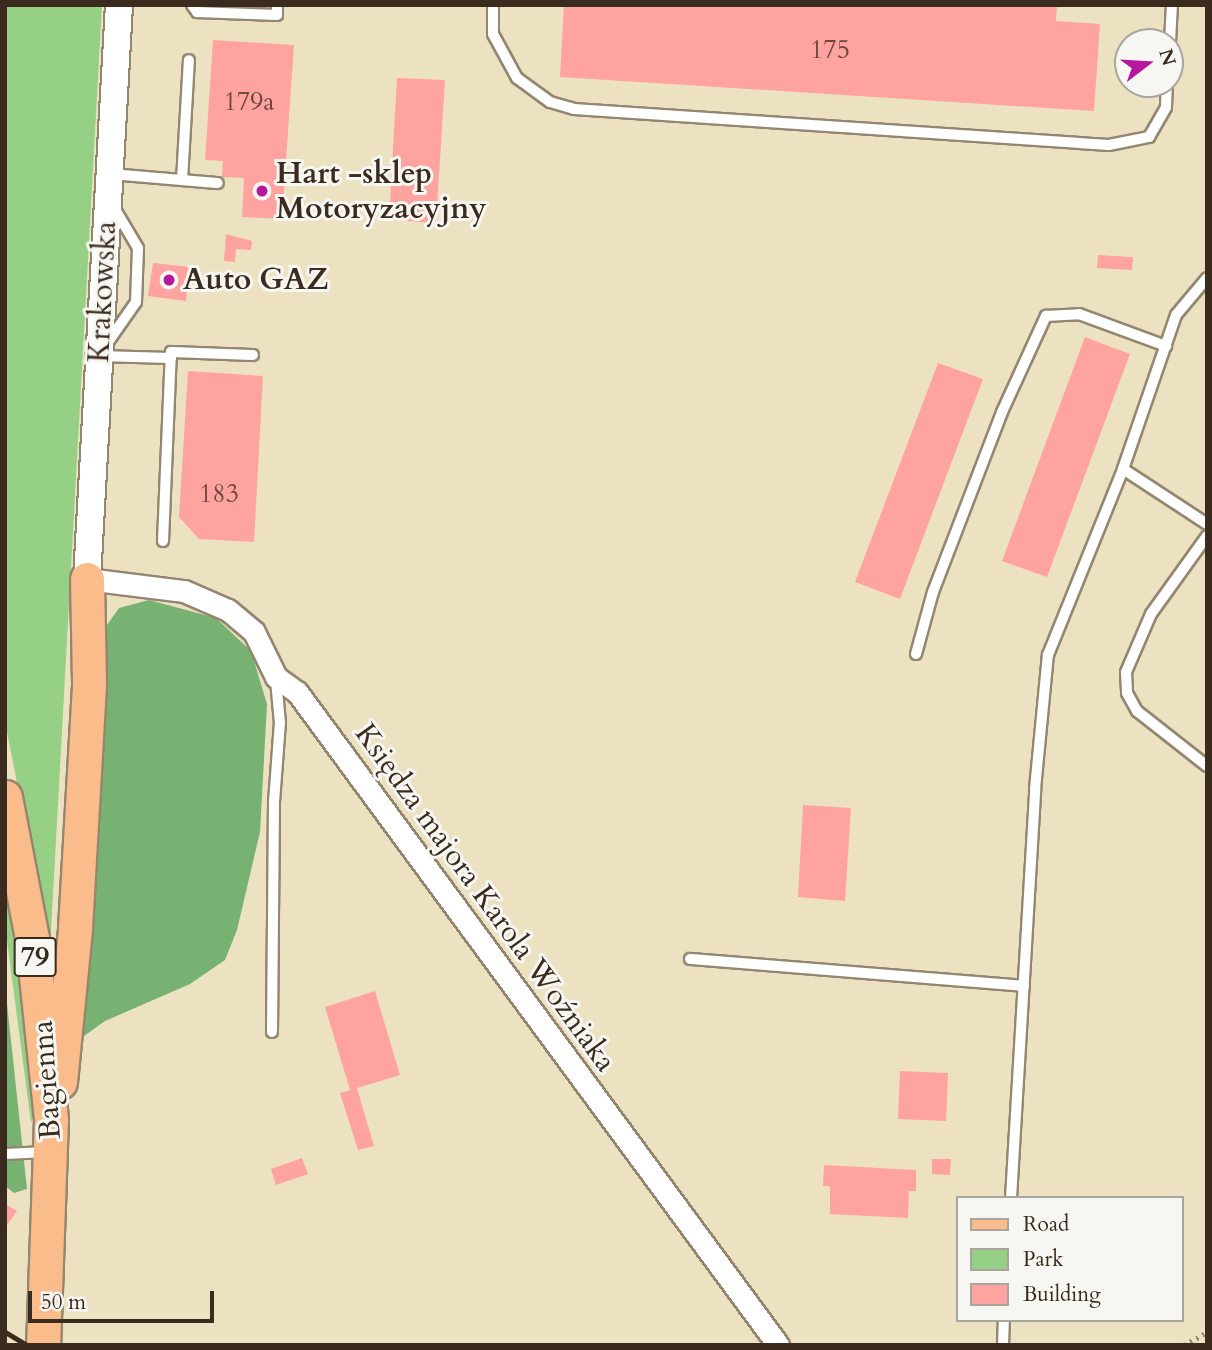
<!DOCTYPE html>
<meta charset="utf-8">
<style>
body{margin:0}
#map{position:relative;width:1212px;height:1350px;overflow:hidden;background:#ece2c2;font-family:Cardo,serif}
div>[style]{position:absolute}
[style*='--x']{left:calc(var(--x)*1px);top:calc(var(--y)*1px);width:calc(var(--w)*1px);rotate:calc(var(--a)*1deg)}
.green>*{inset:0;background:#95d084}
.forest>*{inset:0;background:#78b272}
.building>*{inset:0;background:#fea3a0}
.path>*{height:4.5px;margin-top:-2.25px;transform-origin:0;background:repeating-linear-gradient(90deg,#948670 0 2px,transparent 0 7px)}
.roads{filter:drop-shadow(2px 0 #948670) drop-shadow(-2px 0 #948670) drop-shadow(0 2px #948670) drop-shadow(0 -2px #948670)}
.service>*{height:10px;margin:-5px;padding:0 5px;transform-origin:5px;border-radius:5px;background:#fff}
.minor>*{height:21px;margin:-10.5px;padding:0 10.5px;transform-origin:10.5px;border-radius:10.5px;background:#fff}
.tertiary>*{height:26px;margin:-13px;padding:0 13px;transform-origin:13px;border-radius:13px;background:#fff}
.primary>*{height:33px;margin:-16.5px;padding:0 16.5px;transform-origin:16.5px;border-radius:16.5px;background:#f9bc8a}
.rail>*{height:5px;margin:-2.5px;padding:0 2.5px;transform-origin:2.5px;border-radius:2.5px;background:#3b2a1e}
.dots>*{width:19px;height:19px;translate:-50% -50%;box-sizing:border-box;border:4px solid #f6f6f2;border-radius:50%}
span{translate:-50% -50%;white-space:nowrap;text-align:center;line-height:1.15;-webkit-text-stroke:6px #f6f6f2;paint-order:stroke}
.number-label{font-size:26px;color:#6c483e}
.number-label span{-webkit-text-stroke-width:0}
.shield-label span{padding:2px 5px;background:#f6f6f2;border:2px solid;border-radius:5px;-webkit-text-stroke-width:0}
.shield-label{font-size:28px;color:#3b2a1e;font-weight:700}
.poi-label{font-size:30px;color:#3b2a1e;font-weight:700}
.left{translate:0 -50%;text-align:left}
.street-label{font-size:30px;color:#3b2a1e}
.frame{position:absolute;inset:0;border:7px solid #3b2a1e;pointer-events:none}
.legend{position:absolute;left:956px;top:1196px;width:228px;height:126px;box-sizing:border-box;background:#f6f6f2;border:2px solid #aba49d;margin:0;padding:9px 12px;list-style:none;font-size:21px;color:#3b2a1e}
.legend li{display:flex;align-items:center;gap:14px;height:35px}
.legend b{width:35px;border:2px solid #aba49d}
.north{position:absolute;left:1114px;top:28px;width:70px;height:70px;box-sizing:border-box;background:#f6f6f2;border:2px solid #aba49d;border-radius:50%;rotate:73deg;font-size:19px;font-weight:700;line-height:28px;text-align:center;color:#3b2a1e}
.north::after{content:'';display:block;margin:auto;width:24px;height:32px;background:#b5179e;clip-path:polygon(50% 0,100% 100%,50% 72%,0 100%)}
.scale{position:absolute;left:28px;top:1291px;width:186px;height:32px;box-sizing:border-box;border:4px solid #3b2a1e;border-top:0;padding-left:9px;font-size:21px;line-height:24px;white-space:nowrap;color:#3b2a1e;-webkit-text-stroke:5px #f6f6f2;paint-order:stroke}
</style>
<div id="map">
<div class="green">
<div style="clip-path:polygon(5px 5px,102px 5px,50px 949px,5px 722px)"></div>
<div style="clip-path:polygon(5px 874px,19px 954px,35px 1113px,31px 1123px,5px 925px)"></div>
</div>
<div class="forest">
<div style="clip-path:polygon(149px 600px,216px 618px,251px 651px,267px 704px,260px 832px,237px 930px,225px 960px,190px 984px,105px 1021px,77px 1041px,102px 632px,119px 608px)"></div>
<div style="clip-path:polygon(5px 985px,27px 1189px,14px 1193px,5px 1186px)"></div>
</div>
<div class="building">
<div style="clip-path:polygon(564px 5px,1057px 5px,1056px 21px,1100px 24px,1094px 111px,560px 77px)"></div>
<div style="clip-path:polygon(213px 40px,294px 45px,282px 219px,242px 217px,244px 178px,222px 177px,223px 161px,205px 160px)"></div>
<div style="clip-path:polygon(397px 78px,445px 80px,436px 223px,389px 220px)"></div>
<div style="clip-path:polygon(226px 234px,252px 241px,251px 250px,236px 249px,235px 262px,224px 261px)"></div>
<div style="clip-path:polygon(1098px 255px,1133px 257px,1132px 270px,1097px 268px)"></div>
<div style="clip-path:polygon(153px 263px,190px 267px,186px 301px,148px 296px)"></div>
<div style="clip-path:polygon(1085px 337px,1130px 354px,1047px 577px,1002px 561px)"></div>
<div style="clip-path:polygon(938px 363px,983px 379px,900px 599px,855px 582px)"></div>
<div style="clip-path:polygon(188px 371px,263px 376px,254px 542px,199px 539px,179px 517px)"></div>
<div style="clip-path:polygon(803px 805px,851px 808px,845px 901px,798px 897px)"></div>
<div style="clip-path:polygon(375px 991px,400px 1075px,357px 1088px,374px 1146px,358px 1150px,340px 1093px,350px 1090px,325px 1007px)"></div>
<div style="clip-path:polygon(900px 1071px,948px 1073px,946px 1121px,898px 1119px)"></div>
<div style="clip-path:polygon(302px 1158px,308px 1174px,276px 1185px,271px 1169px)"></div>
<div style="clip-path:polygon(932px 1159px,951px 1159px,950px 1175px,932px 1174px)"></div>
<div style="clip-path:polygon(824px 1165px,916px 1170px,916px 1191px,909px 1191px,908px 1218px,830px 1214px,830px 1186px,823px 1186px)"></div>
<div style="clip-path:polygon(5px 1204px,17px 1211px,5px 1228px)"></div>
</div>
<div class="path">
<div style="--x:1184;--y:1345;--w:26;--a:-29"></div>
</div>
<div class="roads">
<div class="service">
<div style="--x:192;--y:5;--w:9;--a:54"></div>
<div style="--x:197;--y:12;--w:80;--a:2.1"></div>
<div style="--x:277;--y:15;--w:10;--a:-90"></div>
<div style="--x:493;--y:5;--w:29;--a:90"></div>
<div style="--x:493;--y:34;--w:50;--a:61.4"></div>
<div style="--x:517;--y:78;--w:41;--a:36"></div>
<div style="--x:550;--y:102;--w:25;--a:16"></div>
<div style="--x:574;--y:109;--w:536;--a:3.85"></div>
<div style="--x:1109;--y:145;--w:41;--a:-11.3"></div>
<div style="--x:1149;--y:137;--w:34;--a:-60"></div>
<div style="--x:1166;--y:107;--w:23;--a:-88"></div>
<div style="--x:1170;--y:42;--w:37;--a:-87"></div>
<div style="--x:110;--y:174;--w:108;--a:4.8"></div>
<div style="--x:182;--y:180;--w:120;--a:-86.7"></div>
<div style="--x:106;--y:345;--w:52;--a:-55.1"></div>
<div style="--x:136;--y:302;--w:54;--a:-87.9"></div>
<div style="--x:138;--y:248;--w:49;--a:-120.8"></div>
<div style="--x:99;--y:356;--w:72;--a:1.6"></div>
<div style="--x:1123;--y:469;--w:163;--a:-71"></div>
<div style="--x:1176;--y:315;--w:48;--a:-50"></div>
<div style="--x:1207;--y:536;--w:96;--a:125.7"></div>
<div style="--x:1151;--y:614;--w:63;--a:113.3"></div>
<div style="--x:1126;--y:672;--w:21;--a:87"></div>
<div style="--x:1127;--y:693;--w:21;--a:61"></div>
<div style="--x:1137;--y:711;--w:89;--a:38.2"></div>
<div style="--x:163;--y:541;--w:189;--a:-87.6"></div>
<div style="--x:171;--y:352;--w:82;--a:2.1"></div>
<div style="--x:916;--y:654;--w:64;--a:-74.7"></div>
<div style="--x:933;--y:592;--w:193;--a:-69"></div>
<div style="--x:1002;--y:412;--w:106;--a:-65.4"></div>
<div style="--x:1046;--y:316;--w:33;--a:-3"></div>
<div style="--x:1079;--y:314;--w:93;--a:20.2"></div>
<div style="--x:690;--y:959;--w:335;--a:4.6"></div>
<div style="--x:272;--y:1032;--w:230;--a:-89.5"></div>
<div style="--x:274;--y:802;--w:79;--a:-85.7"></div>
<div style="--x:280;--y:723;--w:43;--a:-95.3"></div>
<div style="--x:5;--y:1154;--w:41;--a:-2.8"></div>
<div style="--x:1011;--y:1198;--w:410;--a:-86.6"></div>
<div style="--x:1035;--y:789;--w:135;--a:-84.5"></div>
<div style="--x:1048;--y:655;--w:201;--a:-68"></div>
<div style="--x:1123;--y:469;--w:100;--a:33.2"></div>
<div style="--x:1003;--y:1345;--w:25;--a:-88"></div>
</div>
<div class="minor">
<div style="--x:87;--y:579;--w:98;--a:7.1"></div>
<div style="--x:184;--y:591;--w:48;--a:23.4"></div>
<div style="--x:228;--y:610;--w:34;--a:40"></div>
<div style="--x:254;--y:632;--w:50;--a:63.9"></div>
<div style="--x:276;--y:677;--w:26;--a:36"></div>
<div style="--x:297;--y:692;--w:811;--a:53.62"></div>
</div>
<div class="tertiary">
<div style="--x:87;--y:579;--w:575;--a:-86.81"></div>
</div>
<div class="primary">
<div style="--x:5;--y:797;--w:144;--a:79.2"></div>
<div style="--x:32;--y:938;--w:182;--a:84"></div>
<div style="--x:51;--y:1119;--w:226;--a:92"></div>
<div style="--x:60;--y:1082;--w:155;--a:-84.4"></div>
<div style="--x:75;--y:928;--w:246;--a:-86.7"></div>
<div style="--x:89;--y:682;--w:103;--a:-91.1"></div>
</div>
</div>
<div class="rail">
<div style="--x:5;--y:1332;--w:26;--a:31"></div>
</div>
<div class="dots">
<div style="left:262px;top:191px;background:#b5179e"></div>
<div style="left:169px;top:280px;background:#b5179e"></div>
</div>
<div class="number-label">
<span style="left:830px;top:50px">175</span>
<span style="left:249px;top:102px">179a</span>
<span style="left:219px;top:494px">183</span>
</div>
<div class="shield-label">
<span style="left:35px;top:957px">79</span>
</div>
<div class="poi-label">
<span class="left" style="left:276px;top:191px">Hart -sklep<br>Motoryzacyjny</span>
<span class="left" style="left:183px;top:280px">Auto GAZ</span>
</div>
<div class="street-label">
<span style="left:103px;top:292px;rotate:-87deg">Krakowska</span>
<span style="left:485px;top:898px;rotate:54deg">Księdza majora Karola Woźniaka</span>
<span style="left:47px;top:1080px;rotate:-94deg">Bagienna</span>
</div>
<div class="frame"></div>
<ul class="legend">
<li><b style="height:9px;background:#f9bc8a"></b>Road</li>
<li><b style="height:19px;background:#95d084"></b>Park</li>
<li><b style="height:19px;background:#fea3a0"></b>Building</li>
</ul>
<div class="north">N</div>
<div class="scale">50 m</div>
</div>
